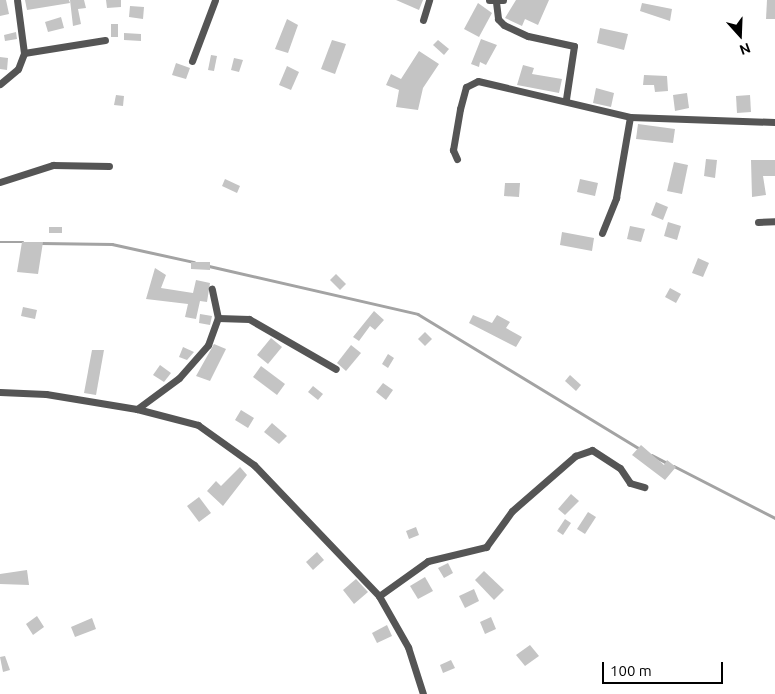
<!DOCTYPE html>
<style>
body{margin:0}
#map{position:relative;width:775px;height:694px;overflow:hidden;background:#fff;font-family:Ubuntu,sans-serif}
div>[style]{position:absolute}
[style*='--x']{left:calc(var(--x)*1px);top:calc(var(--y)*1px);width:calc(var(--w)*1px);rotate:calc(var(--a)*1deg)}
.stream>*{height:2.5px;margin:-1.25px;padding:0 1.25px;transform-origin:1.25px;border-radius:1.25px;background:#a3a3a3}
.building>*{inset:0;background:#c4c4c4}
.street>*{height:7px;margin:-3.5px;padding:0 3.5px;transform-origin:3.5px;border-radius:3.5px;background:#555}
span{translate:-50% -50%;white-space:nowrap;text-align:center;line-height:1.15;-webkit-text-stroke:4.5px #fff;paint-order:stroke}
.north{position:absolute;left:715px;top:10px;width:50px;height:50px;-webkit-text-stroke:4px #fff;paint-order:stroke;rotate:160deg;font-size:14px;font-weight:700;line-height:20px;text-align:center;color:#000}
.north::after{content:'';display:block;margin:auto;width:18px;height:22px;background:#000;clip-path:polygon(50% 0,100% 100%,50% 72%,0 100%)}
.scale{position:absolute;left:602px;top:662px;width:121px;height:22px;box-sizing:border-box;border:2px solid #000;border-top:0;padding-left:6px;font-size:15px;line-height:18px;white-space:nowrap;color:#000;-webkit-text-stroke:4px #fff;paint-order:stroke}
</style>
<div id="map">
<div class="stream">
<div style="--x:0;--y:242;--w:23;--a:0"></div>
<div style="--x:41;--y:243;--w:71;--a:0.8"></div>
<div style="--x:112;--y:244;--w:84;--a:12.4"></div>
<div style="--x:209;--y:266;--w:214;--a:12.9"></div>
<div style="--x:418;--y:314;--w:260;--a:31.3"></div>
<div style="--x:652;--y:455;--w:17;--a:28"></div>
<div style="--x:674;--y:466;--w:114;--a:27.2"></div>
</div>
<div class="building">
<div style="clip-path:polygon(0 0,6px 0,9px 14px,0 16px)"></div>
<div style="clip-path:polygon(25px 0,69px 0,70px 3px,27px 10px)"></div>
<div style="clip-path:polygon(70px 0,84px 0,86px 8px,78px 9px,81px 24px,73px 26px)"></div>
<div style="clip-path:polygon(106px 0,121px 0,121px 7px,107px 8px)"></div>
<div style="clip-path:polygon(396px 0,423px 0,419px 10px)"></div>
<div style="clip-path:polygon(516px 0,549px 0,538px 25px,525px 19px,522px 26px,505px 18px)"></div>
<div style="clip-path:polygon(767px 0,775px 0,775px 19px,766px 19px)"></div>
<div style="clip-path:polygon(478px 3px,492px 13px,479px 37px,464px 29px)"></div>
<div style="clip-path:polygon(642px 3px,672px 9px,670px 21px,640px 11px)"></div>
<div style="clip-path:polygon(130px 6px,144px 7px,143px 19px,129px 17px)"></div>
<div style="clip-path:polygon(61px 17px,64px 28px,48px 32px,45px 22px)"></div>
<div style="clip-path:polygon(287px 19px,298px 25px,288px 53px,275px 49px)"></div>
<div style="clip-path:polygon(111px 24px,118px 24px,118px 37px,111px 37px)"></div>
<div style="clip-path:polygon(600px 28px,628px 34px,624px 50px,597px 43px)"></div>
<div style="clip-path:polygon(16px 32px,17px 39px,5px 41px,4px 35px)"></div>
<div style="clip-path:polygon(124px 33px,141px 34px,141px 41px,124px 40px)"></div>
<div style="clip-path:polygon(481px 39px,497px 45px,486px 65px,480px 62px,479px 67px,471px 64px)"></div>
<div style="clip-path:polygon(332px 40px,346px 44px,335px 74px,321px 69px)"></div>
<div style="clip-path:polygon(438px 40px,449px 49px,444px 55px,433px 45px)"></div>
<div style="clip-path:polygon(419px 51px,439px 64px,423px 88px,418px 110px,396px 107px,399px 90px,386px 85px,391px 74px,401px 79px)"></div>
<div style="clip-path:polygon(211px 55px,217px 56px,214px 71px,208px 70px)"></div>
<div style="clip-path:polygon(0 57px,8px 58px,7px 70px,0 69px)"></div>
<div style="clip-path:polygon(234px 58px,243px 60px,239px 72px,231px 70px)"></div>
<div style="clip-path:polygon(176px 63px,190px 68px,186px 79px,172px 75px)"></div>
<div style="clip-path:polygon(523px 65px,534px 68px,532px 74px,562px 79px,559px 93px,517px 85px)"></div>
<div style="clip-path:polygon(287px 66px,299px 72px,291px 90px,279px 85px)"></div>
<div style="clip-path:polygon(644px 75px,667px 76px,668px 91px,655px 92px,654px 85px,643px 85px)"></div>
<div style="clip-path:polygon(596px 88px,614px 93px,611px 107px,593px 103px)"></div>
<div style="clip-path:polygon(687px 93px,689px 108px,675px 111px,673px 95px)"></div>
<div style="clip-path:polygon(116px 95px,124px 96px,123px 106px,114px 105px)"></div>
<div style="clip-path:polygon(750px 95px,751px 112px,737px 113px,736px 96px)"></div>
<div style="clip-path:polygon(638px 124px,675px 129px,673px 143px,636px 139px)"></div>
<div style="clip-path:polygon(706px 159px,717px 160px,715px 178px,704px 176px)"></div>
<div style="clip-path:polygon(751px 160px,775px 160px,775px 176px,763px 176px,766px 195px,752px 197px)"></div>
<div style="clip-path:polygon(674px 162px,688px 165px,682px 194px,667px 191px)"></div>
<div style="clip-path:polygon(225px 179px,240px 186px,237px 193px,222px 186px)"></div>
<div style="clip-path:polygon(580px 179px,598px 183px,595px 196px,577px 192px)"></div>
<div style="clip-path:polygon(505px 183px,520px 183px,519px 197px,504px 196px)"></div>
<div style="clip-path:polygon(656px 202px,668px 207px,663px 220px,651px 215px)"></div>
<div style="clip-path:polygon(668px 222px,681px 226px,677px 240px,664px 236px)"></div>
<div style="clip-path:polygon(630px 226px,645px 229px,641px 242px,627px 239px)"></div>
<div style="clip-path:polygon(49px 227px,62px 227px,62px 233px,49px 233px)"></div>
<div style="clip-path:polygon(562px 232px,594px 238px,592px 251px,560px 245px)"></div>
<div style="clip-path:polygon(22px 242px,43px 242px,38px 274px,17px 272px)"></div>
<div style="clip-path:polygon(698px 258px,709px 263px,703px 277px,692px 273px)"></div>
<div style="clip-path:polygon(191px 262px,210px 262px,210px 270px,191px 269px)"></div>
<div style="clip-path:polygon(155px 268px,166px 275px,161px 288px,193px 293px,196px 280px,210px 283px,207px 302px,200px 301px,196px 319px,185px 317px,188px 304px,146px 299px)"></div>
<div style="clip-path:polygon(336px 274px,346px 284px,340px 290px,330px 280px)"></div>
<div style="clip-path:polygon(670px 288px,681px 294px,676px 303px,665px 297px)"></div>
<div style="clip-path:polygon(23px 307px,37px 310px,35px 319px,21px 316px)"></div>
<div style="clip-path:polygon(374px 311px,384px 320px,375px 330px,370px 326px,359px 341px,353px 337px)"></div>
<div style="clip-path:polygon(200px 314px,212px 316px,210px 325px,199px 323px)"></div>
<div style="clip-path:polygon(473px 315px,492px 323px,497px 315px,510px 322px,506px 328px,522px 337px,516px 347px,469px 323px)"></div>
<div style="clip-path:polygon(425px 332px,432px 339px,425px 346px,418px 339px)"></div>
<div style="clip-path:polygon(271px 338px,282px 347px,268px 364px,257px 355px)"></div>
<div style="clip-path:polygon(214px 344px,226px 349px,210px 381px,196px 376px)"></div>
<div style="clip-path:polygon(351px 345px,361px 353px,346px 371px,337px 363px)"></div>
<div style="clip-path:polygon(183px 347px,194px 352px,187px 360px,179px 357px)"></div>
<div style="clip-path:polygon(92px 350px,104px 350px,96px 395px,84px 393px)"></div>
<div style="clip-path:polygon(388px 354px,394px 358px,388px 368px,382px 364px)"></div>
<div style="clip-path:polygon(160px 365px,171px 373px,164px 382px,153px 375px)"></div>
<div style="clip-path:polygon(261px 366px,285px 384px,277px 395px,253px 377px)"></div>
<div style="clip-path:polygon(570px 375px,581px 385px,576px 391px,565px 381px)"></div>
<div style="clip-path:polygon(383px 383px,393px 390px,386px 400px,376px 392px)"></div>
<div style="clip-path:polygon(313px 386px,323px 394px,318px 400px,308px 392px)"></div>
<div style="clip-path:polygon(241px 410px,254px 418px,248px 428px,235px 420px)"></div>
<div style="clip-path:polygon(272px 423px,287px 436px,279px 444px,264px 432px)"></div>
<div style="clip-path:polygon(641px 445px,664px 465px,667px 460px,676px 467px,665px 480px,632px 455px)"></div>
<div style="clip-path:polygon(240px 467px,247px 475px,223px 506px,207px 491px,216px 481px,221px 486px)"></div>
<div style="clip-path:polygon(571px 494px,579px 501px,565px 515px,558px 509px)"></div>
<div style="clip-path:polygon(199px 497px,211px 513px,199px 522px,187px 506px)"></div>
<div style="clip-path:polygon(588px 512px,596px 517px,585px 534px,577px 529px)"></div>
<div style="clip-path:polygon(565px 519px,571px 523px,563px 535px,557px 531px)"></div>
<div style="clip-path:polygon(416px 527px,419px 535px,409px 539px,406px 531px)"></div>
<div style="clip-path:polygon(317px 552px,324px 560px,313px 570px,306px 562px)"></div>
<div style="clip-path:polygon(448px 563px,453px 573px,444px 578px,438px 568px)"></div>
<div style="clip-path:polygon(27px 570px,29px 585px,0 584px,0 574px)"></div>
<div style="clip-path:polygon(484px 571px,504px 590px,494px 600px,475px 580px)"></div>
<div style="clip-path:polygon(425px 577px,433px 591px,418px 599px,410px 586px)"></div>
<div style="clip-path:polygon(356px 579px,368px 592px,354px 604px,343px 590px)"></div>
<div style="clip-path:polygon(474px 589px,479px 601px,465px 608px,459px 596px)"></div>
<div style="clip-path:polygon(37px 616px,44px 627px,33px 635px,26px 624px)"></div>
<div style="clip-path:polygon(491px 617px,496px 629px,485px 634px,480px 622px)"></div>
<div style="clip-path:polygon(92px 618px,96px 629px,75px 637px,71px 627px)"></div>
<div style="clip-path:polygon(387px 625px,392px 636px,377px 643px,372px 633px)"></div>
<div style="clip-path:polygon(530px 645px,539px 656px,525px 666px,516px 655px)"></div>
<div style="clip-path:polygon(5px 656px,10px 670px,3px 672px,0 657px)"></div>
<div style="clip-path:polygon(451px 660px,455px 668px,443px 673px,440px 665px)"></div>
</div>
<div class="street">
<div style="--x:489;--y:0;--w:14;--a:0"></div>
<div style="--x:496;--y:2;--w:17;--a:83"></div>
<div style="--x:498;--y:19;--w:8;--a:45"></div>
<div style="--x:504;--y:25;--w:26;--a:25"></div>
<div style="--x:528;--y:36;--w:47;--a:12.3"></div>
<div style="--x:574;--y:46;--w:54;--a:98.6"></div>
<div style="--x:423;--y:20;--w:21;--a:-73"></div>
<div style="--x:24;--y:53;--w:82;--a:-9.1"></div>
<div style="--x:192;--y:61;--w:65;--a:-69.3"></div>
<div style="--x:0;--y:84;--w:23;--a:-40"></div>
<div style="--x:18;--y:69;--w:17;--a:-69"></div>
<div style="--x:24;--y:53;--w:53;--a:-97.5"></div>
<div style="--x:457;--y:159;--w:10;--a:-114"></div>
<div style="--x:453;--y:150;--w:42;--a:-80.3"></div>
<div style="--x:460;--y:109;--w:23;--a:-75"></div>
<div style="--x:466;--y:87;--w:13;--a:-27"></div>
<div style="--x:478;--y:81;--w:156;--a:13.3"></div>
<div style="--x:630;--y:117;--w:145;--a:2"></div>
<div style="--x:0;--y:182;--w:56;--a:-17.8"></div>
<div style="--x:53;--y:165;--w:56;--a:1"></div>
<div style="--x:758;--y:222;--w:17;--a:-3"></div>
<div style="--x:602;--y:233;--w:38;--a:-68"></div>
<div style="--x:616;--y:198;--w:82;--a:-80.2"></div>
<div style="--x:218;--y:318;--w:31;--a:2"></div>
<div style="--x:249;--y:319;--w:100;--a:29.9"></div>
<div style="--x:0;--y:392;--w:46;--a:2.5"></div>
<div style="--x:46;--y:394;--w:92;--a:9.4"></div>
<div style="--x:137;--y:409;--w:63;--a:14.7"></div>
<div style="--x:198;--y:425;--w:69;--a:35.5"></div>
<div style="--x:254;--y:465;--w:181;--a:46.3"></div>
<div style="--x:379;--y:596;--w:59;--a:60.4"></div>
<div style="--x:408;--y:647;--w:49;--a:72.3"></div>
<div style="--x:137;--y:409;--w:52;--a:-36.4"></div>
<div style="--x:179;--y:378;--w:44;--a:-48.7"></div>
<div style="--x:208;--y:345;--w:29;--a:-70"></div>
<div style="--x:218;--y:318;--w:30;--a:-102"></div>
<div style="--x:379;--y:596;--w:60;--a:-35.5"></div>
<div style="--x:428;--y:561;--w:60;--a:-13.6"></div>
<div style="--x:486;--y:547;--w:44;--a:-54.2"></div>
<div style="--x:512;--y:511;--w:84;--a:-41.1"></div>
<div style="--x:575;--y:456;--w:18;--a:-19"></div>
<div style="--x:592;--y:450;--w:33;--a:33"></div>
<div style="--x:620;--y:468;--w:18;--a:56"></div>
<div style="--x:630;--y:483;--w:15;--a:16"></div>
</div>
<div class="north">N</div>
<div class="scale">100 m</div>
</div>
